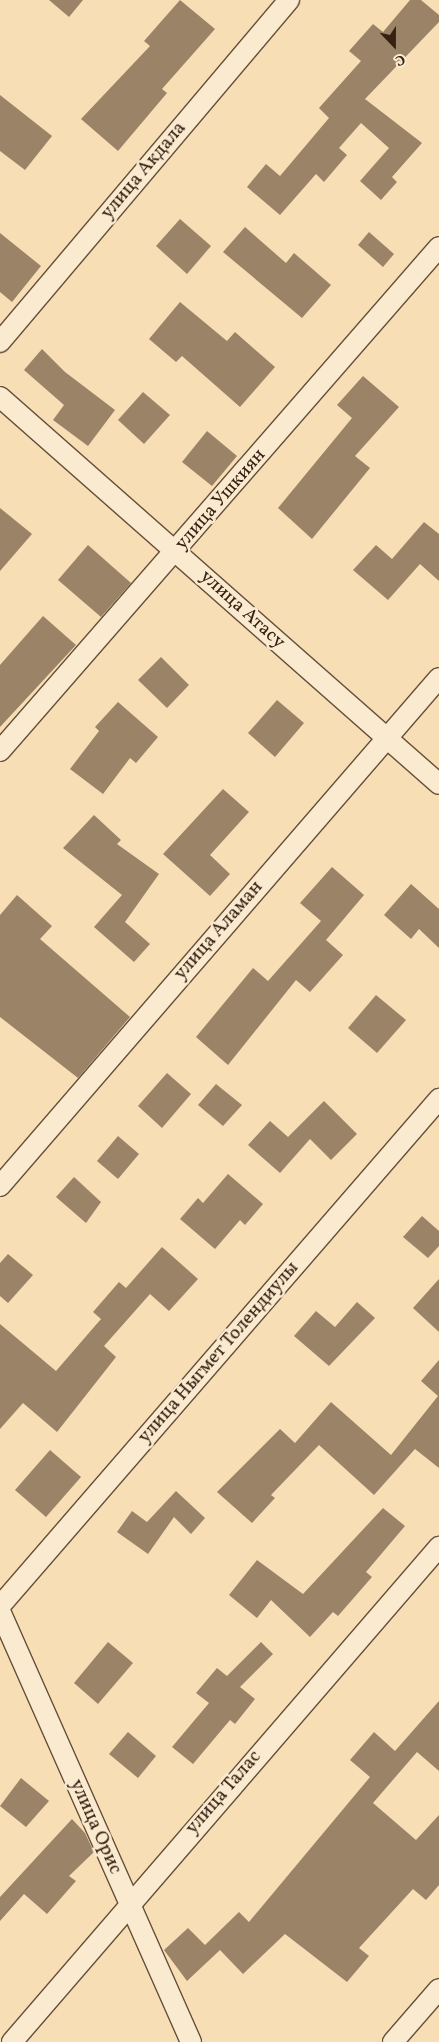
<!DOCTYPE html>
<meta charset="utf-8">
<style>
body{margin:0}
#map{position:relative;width:439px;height:2042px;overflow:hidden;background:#f8deb5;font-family:Vollkorn,serif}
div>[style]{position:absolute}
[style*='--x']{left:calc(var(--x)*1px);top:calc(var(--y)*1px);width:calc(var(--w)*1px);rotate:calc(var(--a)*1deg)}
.building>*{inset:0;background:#9b8367}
.roads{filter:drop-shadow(1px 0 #66503b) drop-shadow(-1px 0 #66503b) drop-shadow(0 1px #66503b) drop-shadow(0 -1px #66503b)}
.street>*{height:20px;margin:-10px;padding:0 10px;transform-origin:10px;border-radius:10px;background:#faeacf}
span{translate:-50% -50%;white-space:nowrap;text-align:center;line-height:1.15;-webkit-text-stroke:5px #faeacf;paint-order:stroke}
.street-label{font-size:19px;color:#362112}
.north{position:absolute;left:369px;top:20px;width:50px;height:50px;-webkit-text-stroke:4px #faeacf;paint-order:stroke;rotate:158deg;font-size:14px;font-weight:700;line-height:20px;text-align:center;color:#362112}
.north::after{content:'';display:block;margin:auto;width:18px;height:22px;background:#362112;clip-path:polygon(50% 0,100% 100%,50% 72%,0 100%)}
</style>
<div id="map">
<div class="building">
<div style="clip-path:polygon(49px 0,83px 0,69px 17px)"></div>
<div style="clip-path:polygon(180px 0,215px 29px,162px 89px,167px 93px,118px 151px,81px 119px,150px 46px,144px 41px)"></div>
<div style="clip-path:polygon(410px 0,421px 0,439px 15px,439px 22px,365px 99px,422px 143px,392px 177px,397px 182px,381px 200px,360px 181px,389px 148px,361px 123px,339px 148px,347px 155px,324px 182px,316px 174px,280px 215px,247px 187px,266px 164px,280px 176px,329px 118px,319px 108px,361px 61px,349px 51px,373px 24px,383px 32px)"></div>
<div style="clip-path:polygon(0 95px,52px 136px,25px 170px,0 151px)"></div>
<div style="clip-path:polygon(180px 219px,211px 246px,187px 274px,156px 246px)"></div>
<div style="clip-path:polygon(245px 227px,286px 263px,294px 253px,331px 285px,302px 318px,223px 252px)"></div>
<div style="clip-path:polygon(369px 232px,394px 254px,383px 267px,358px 245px)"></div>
<div style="clip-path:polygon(0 233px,41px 266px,12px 302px,0 292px)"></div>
<div style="clip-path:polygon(180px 302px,227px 341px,235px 332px,275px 367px,240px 407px,182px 356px,176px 362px,149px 339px)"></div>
<div style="clip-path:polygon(42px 349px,65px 372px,115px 410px,88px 446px,53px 420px,64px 405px,24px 370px)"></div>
<div style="clip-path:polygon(363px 376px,399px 407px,355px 456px,370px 468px,312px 539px,278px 508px,352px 418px,337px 405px)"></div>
<div style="clip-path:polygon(143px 392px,170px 415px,144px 444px,118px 420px)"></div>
<div style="clip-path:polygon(207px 431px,237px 456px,212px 486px,182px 462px)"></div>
<div style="clip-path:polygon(0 508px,32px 534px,0 571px)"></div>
<div style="clip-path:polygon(424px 522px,439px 534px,439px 581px,420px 564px,388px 600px,353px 570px,376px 545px,392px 559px)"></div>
<div style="clip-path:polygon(88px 545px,131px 583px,101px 617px,58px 580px)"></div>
<div style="clip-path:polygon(43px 616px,76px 645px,0 727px,0 665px)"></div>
<div style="clip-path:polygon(161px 657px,189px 685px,167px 708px,138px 680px)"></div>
<div style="clip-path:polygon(277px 700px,304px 723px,275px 757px,248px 733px)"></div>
<div style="clip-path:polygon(118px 702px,158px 737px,136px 763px,130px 758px,103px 794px,70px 769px,99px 731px,95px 727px)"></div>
<div style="clip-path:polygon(223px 789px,249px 812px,210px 855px,230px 874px,210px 896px,163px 854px)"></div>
<div style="clip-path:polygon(94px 815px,121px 840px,117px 844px,159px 874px,125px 922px,150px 944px,134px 962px,94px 927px,122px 895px,63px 848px)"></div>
<div style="clip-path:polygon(332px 867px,364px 895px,326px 940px,343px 955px,310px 992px,296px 980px,228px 1065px,196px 1037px,253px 968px,268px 981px,321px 921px,300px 903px)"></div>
<div style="clip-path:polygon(411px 884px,439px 909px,439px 948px,419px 929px,411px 939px,384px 915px)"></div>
<div style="clip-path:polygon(17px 895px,52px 926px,40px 939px,130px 1017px,78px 1078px,0 1017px,0 915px)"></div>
<div style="clip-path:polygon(376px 995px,406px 1020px,377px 1053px,348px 1028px)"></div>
<div style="clip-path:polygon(167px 1073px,191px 1094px,162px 1128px,138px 1106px)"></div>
<div style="clip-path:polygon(216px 1084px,242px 1105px,223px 1126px,198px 1105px)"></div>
<div style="clip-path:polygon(324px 1101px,357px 1134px,331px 1160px,310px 1139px,280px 1173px,248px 1145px,270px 1121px,288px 1137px)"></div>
<div style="clip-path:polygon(118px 1136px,139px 1154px,118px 1179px,97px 1161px)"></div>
<div style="clip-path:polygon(228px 1174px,263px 1204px,245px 1225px,240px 1220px,215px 1249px,180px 1219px,198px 1198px,203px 1203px)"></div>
<div style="clip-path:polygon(74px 1177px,101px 1202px,86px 1223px,56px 1197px)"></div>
<div style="clip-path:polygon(422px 1216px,439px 1231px,439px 1246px,428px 1258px,403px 1237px)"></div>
<div style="clip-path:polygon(162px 1247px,198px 1279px,169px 1311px,150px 1294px,104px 1346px,116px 1357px,57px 1432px,23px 1403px,0 1429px,0 1324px,56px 1371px,101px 1319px,93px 1312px,119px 1282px,126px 1288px)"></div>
<div style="clip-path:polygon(8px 1254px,33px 1275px,8px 1303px,0 1296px,0 1263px)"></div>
<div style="clip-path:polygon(439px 1279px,439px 1332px,413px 1308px)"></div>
<div style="clip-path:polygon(357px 1302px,375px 1318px,329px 1366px,294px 1336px,316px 1311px,335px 1327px)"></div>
<div style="clip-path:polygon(439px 1360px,439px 1468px,415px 1449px,374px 1495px,319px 1445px,271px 1495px,275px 1498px,252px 1523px,217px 1492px,280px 1429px,295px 1443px,331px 1402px,391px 1455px,438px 1396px,421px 1381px)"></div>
<div style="clip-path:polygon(50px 1450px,81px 1477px,46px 1517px,15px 1490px)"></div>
<div style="clip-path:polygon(176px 1491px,205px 1518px,191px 1534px,174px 1517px,148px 1554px,117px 1532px,132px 1511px,147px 1522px)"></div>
<div style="clip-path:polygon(383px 1508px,405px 1526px,366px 1572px,372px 1577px,338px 1616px,333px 1612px,310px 1637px,271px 1600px,257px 1618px,229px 1595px,257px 1560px,303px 1594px)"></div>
<div style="clip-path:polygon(108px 1642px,133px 1663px,98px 1704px,74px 1683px)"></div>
<div style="clip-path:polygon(261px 1642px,273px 1654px,240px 1687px,255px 1699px,235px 1724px,230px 1720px,193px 1764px,172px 1747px,209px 1703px,196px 1693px,217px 1668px,227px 1676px)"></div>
<div style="clip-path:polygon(439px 1701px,439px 1771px,417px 1752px,373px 1803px,416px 1840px,439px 1815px,439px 1885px,426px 1900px,413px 1889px,359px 1948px,369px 1956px,347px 1982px,285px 1934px,243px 1974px,220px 1950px,187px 1981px,164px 1950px,188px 1928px,205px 1945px,239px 1912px,249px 1922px,370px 1777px,350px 1760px,374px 1732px,395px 1751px)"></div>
<div style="clip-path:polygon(128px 1732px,156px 1756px,138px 1778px,109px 1754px)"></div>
<div style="clip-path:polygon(21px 1778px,49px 1801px,26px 1827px,0 1806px)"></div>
<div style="clip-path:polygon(72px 1819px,85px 1833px,94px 1852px,69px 1876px,76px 1881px,47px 1914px,24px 1894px,0 1921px,0 1897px)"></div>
</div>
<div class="roads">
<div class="street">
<div style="--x:0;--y:342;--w:448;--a:-49.8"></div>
<div style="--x:0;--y:397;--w:585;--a:41.4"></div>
<div style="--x:0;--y:751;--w:668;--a:-48.94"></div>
<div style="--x:0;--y:1186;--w:671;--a:-49.17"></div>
<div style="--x:0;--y:1606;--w:671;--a:-49.11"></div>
<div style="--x:0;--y:1611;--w:471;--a:66.1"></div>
<div style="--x:12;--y:2042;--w:654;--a:-49.22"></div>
<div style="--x:393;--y:2042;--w:70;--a:-49"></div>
</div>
</div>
<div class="street-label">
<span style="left:144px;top:171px;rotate:-50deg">улица Акдала</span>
<span style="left:221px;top:500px;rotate:-49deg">улица Ушкиян</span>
<span style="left:242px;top:610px;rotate:42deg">улица Атасу</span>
<span style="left:219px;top:931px;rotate:-49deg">улица Аламан</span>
<span style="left:219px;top:1353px;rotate:-49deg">улица Ныгмет Толендиулы</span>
<span style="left:224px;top:1793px;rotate:-49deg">улица Талас</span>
<span style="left:95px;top:1827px;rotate:66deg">улица Орис</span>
</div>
<div class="north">С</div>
</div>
